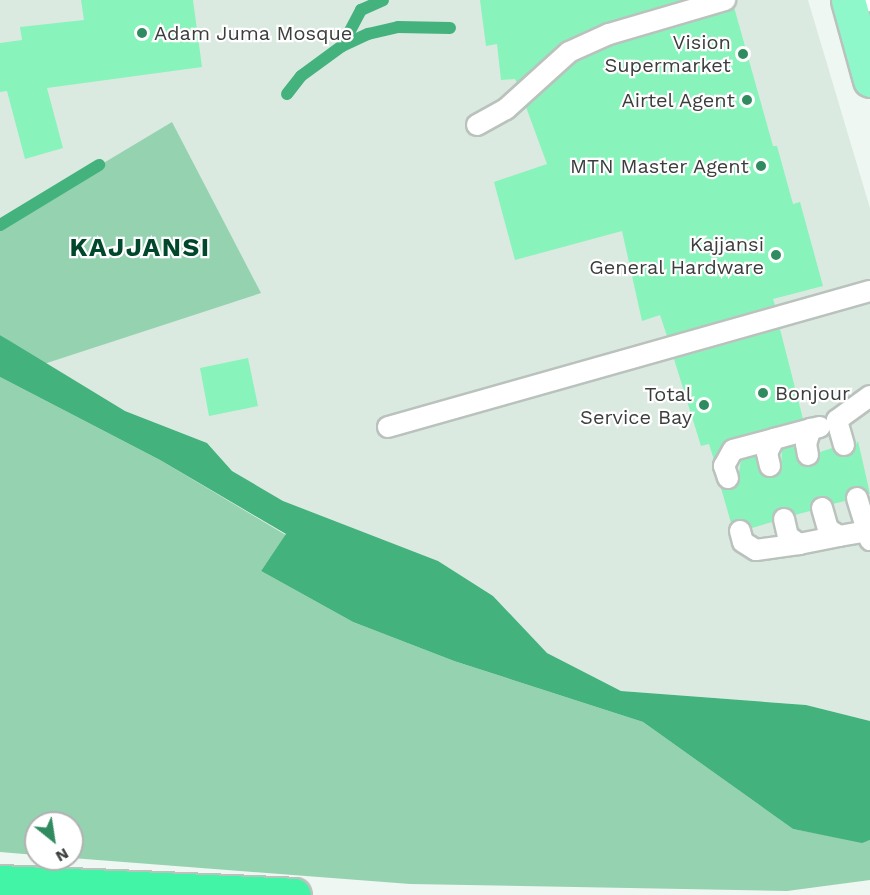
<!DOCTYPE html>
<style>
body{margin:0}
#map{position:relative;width:870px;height:895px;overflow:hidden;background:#eff7f2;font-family:"Work Sans",sans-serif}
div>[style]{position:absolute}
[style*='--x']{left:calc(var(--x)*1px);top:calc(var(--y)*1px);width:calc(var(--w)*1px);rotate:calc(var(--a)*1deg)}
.built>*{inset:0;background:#dbeae1}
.green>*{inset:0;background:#95d2b0}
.water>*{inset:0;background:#44b27d}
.stream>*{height:12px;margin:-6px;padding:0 6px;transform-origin:6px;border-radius:6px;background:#44b27d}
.building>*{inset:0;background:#88f3ba}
.roads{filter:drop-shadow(2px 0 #bac2bd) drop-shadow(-2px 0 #bac2bd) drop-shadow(0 2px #bac2bd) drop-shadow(0 -2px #bac2bd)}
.service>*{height:20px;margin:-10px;padding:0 10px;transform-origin:10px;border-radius:10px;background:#fff}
.primary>*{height:33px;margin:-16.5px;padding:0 16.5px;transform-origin:16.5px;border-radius:16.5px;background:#8ef8ca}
.motorway>*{height:33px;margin:-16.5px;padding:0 16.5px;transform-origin:16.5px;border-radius:16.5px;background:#42f4a6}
.dots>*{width:16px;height:16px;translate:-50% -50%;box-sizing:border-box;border:3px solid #fff;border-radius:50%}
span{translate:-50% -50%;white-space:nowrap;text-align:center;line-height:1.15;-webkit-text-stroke:4.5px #fff;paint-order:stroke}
.poi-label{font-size:20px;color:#3b3e3c}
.left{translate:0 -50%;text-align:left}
.right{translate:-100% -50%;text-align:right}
.district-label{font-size:26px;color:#01472c;font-weight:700;letter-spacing:1.5px}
.north{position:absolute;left:24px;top:811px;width:60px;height:60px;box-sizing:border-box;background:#fff;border:2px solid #b1b2b1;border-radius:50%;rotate:150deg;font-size:16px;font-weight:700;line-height:24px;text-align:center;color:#3b3e3c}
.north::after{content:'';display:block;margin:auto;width:21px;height:27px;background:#318b60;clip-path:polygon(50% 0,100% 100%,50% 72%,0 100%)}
</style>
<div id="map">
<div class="built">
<div style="clip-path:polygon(0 0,808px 0,870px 208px,870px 721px,806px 705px,621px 691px,547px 653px,493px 596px,283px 501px,232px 471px,207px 443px,125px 411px,44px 364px,260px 292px,172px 123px,0 225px)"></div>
</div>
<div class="green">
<div style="clip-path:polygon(172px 122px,261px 293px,44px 364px,0 335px,0 225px)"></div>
<div style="clip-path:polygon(0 377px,160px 460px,286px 535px,261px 571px,353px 622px,454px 661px,643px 722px,793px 829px,862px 842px,870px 840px,870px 880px,787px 891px,410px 884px,72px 858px,72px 823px,36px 823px,36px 855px,0 852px)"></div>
</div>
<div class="water">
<div style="clip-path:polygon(0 335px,125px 411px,207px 443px,232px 471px,283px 501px,438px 561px,493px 596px,547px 653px,621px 691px,806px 705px,870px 721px,870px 840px,862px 843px,793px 829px,643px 722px,454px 661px,353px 622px,261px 571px,286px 534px,160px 460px,0 377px)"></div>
</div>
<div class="stream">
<div style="--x:342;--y:46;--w:29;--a:-25"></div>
<div style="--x:368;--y:34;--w:31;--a:-13"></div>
<div style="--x:398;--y:27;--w:52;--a:1.1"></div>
<div style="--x:287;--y:94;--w:23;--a:-52"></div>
<div style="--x:301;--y:76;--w:51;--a:-36.2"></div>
<div style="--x:342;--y:46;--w:41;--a:-62.2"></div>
<div style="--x:361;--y:10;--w:24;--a:-24"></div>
<div style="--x:0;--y:225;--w:116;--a:-31.2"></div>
</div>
<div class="building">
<div style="clip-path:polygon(81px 0,193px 0,202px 67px,47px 88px,63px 148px,25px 159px,7px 91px,0 92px,0 43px,22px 40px,20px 27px,84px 20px)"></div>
<div style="clip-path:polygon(480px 0,682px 0,605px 23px,564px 41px,517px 83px,515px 79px,501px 80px,497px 44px,486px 46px)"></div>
<div style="clip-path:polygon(734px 7px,773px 146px,777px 146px,793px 204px,800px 202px,823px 286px,773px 299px,775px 305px,667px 336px,660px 315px,642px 321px,622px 231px,515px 260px,494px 182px,547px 164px,526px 107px,576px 62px,613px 45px)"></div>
<div style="clip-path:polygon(780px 329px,803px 419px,729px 439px,714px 460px,709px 444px,701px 446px,674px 359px)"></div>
<div style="clip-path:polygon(248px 358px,258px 406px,209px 416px,200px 368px)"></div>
<div style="clip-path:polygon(858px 441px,870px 494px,854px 486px,848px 490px,845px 501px,833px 504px,819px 496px,813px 500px,810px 511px,795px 515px,788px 508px,781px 508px,773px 515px,772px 522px,752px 528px,742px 519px,731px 523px,721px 488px,731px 489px,737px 485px,741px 460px,755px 456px,761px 474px,772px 478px,781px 470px,782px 449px,794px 446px,799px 462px,810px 467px,819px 460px,820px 452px,832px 448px,840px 456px,848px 456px)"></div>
</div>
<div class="roads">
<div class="service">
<div style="--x:849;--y:5;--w:21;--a:-11"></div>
<div style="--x:477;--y:125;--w:33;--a:-29"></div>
<div style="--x:506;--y:109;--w:85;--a:-42.1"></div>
<div style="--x:569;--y:52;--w:44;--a:-24.2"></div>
<div style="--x:609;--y:34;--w:121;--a:-16.3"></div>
<div style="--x:388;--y:427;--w:501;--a:-15.76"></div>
<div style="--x:844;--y:445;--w:26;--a:-106"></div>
<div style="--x:837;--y:420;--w:41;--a:-36"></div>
<div style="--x:808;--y:455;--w:11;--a:-100"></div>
<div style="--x:806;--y:444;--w:16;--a:-72"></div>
<div style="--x:811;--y:429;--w:9;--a:-13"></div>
<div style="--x:770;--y:466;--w:13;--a:-103"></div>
<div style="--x:767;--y:453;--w:16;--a:-63"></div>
<div style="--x:774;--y:439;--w:38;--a:-15"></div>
<div style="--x:728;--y:478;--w:13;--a:-108"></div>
<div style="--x:724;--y:466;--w:18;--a:-61"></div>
<div style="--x:733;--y:450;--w:42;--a:-15"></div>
<div style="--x:857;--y:498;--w:44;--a:72.8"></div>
<div style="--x:822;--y:508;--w:22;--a:74"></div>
<div style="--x:828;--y:529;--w:13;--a:32"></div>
<div style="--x:839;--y:536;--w:27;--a:-10"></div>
<div style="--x:784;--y:519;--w:17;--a:77"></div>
<div style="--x:788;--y:536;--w:14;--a:36"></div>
<div style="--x:799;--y:544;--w:41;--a:-11.3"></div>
<div style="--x:740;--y:531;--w:11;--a:75"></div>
<div style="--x:743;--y:542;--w:15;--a:32"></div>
<div style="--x:756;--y:550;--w:43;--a:-7.9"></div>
</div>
<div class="primary">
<div style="--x:848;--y:0;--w:83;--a:74.6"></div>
</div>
<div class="motorway">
<div style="--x:0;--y:882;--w:294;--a:2.5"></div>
</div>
</div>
<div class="dots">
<div style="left:142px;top:33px;background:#318b60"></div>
<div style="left:743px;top:54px;background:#318b60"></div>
<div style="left:747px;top:100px;background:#318b60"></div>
<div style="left:761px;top:166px;background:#318b60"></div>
<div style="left:776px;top:255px;background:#318b60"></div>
<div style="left:763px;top:393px;background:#318b60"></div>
<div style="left:704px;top:405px;background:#318b60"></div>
</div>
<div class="poi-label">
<span class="left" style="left:154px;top:33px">Adam Juma Mosque</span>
<span class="right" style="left:731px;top:54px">Vision<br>Supermarket</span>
<span class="right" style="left:735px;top:100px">Airtel Agent</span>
<span class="right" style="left:749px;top:166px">MTN Master Agent</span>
<span class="right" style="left:764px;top:256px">Kajjansi<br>General Hardware</span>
<span class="left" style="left:775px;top:393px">Bonjour</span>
<span class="right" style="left:692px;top:406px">Total<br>Service Bay</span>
</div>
<div class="district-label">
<span style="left:140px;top:248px">KAJJANSI</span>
</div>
<div class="north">N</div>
</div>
